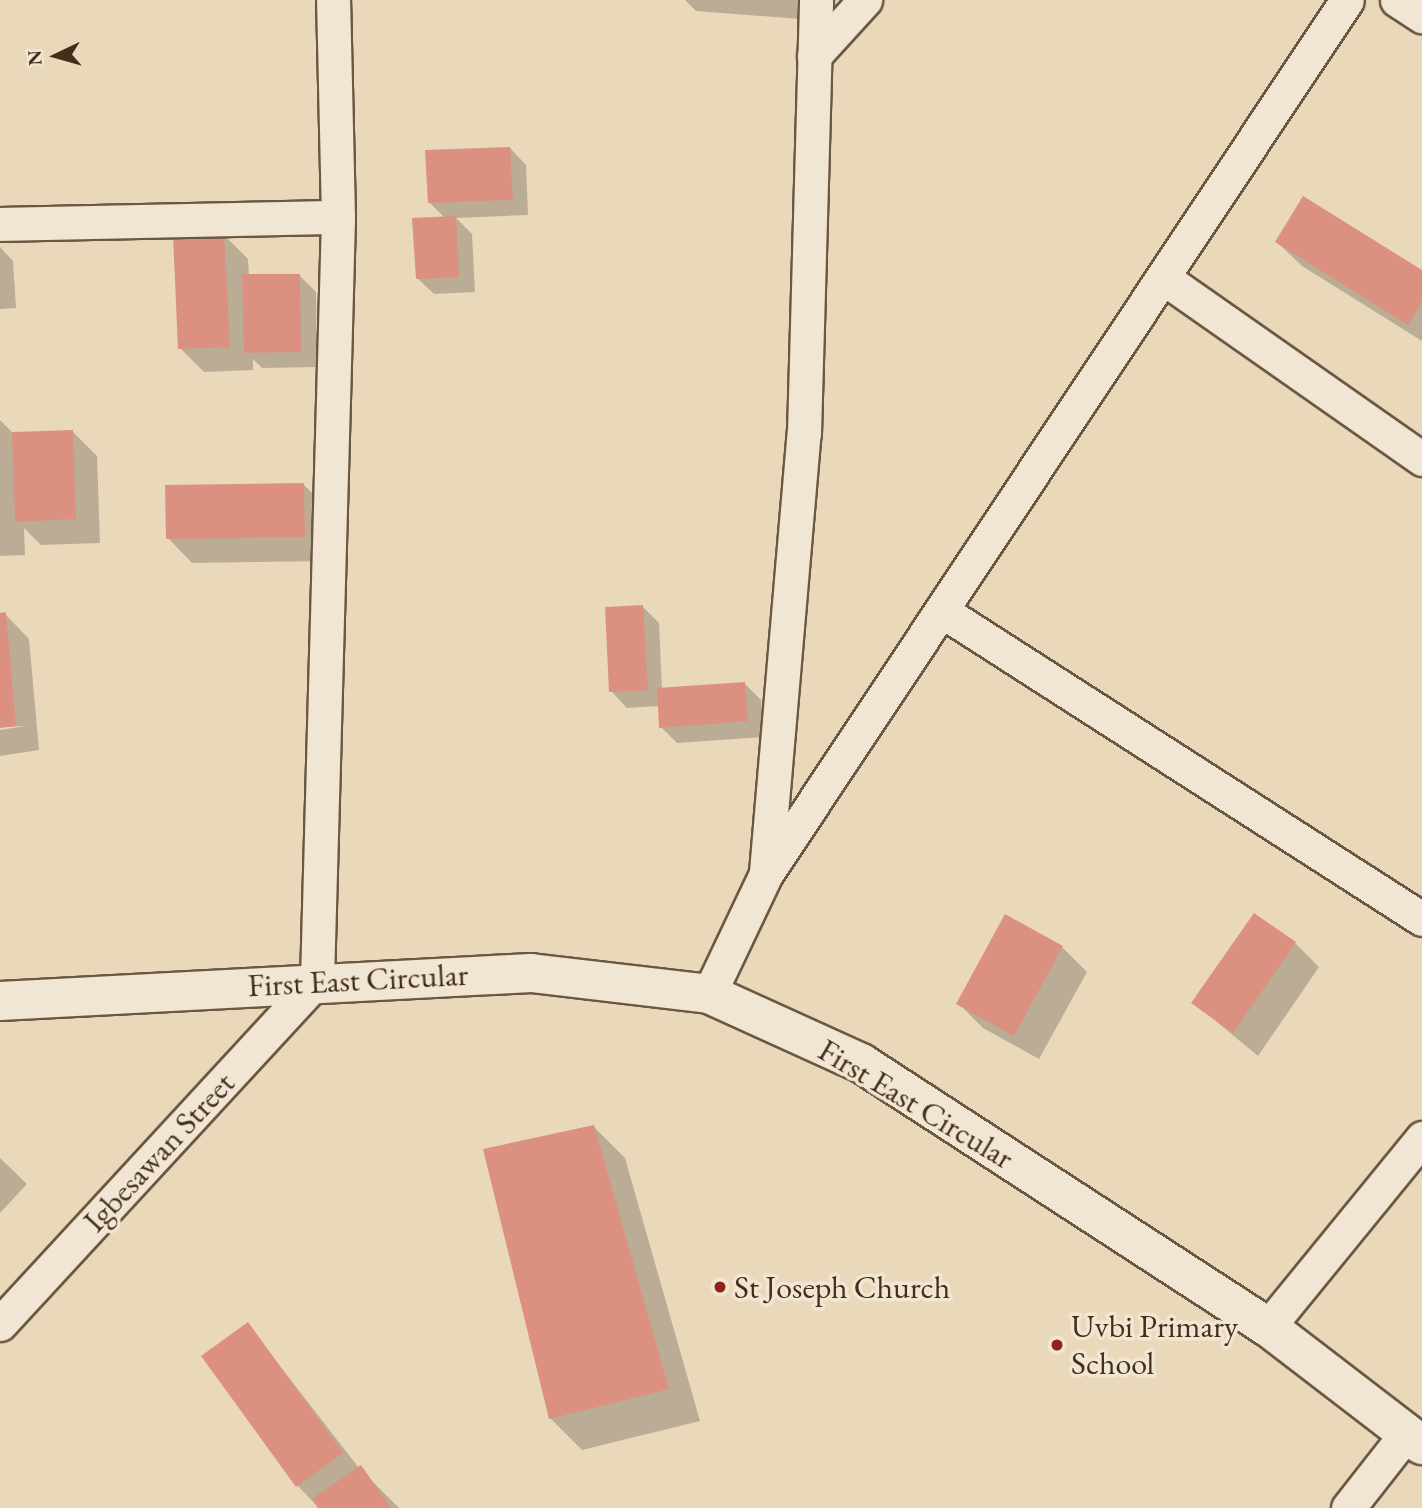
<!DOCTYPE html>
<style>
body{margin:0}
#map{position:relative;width:1422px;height:1508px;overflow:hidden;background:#ead8bb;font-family:"EB Garamond",serif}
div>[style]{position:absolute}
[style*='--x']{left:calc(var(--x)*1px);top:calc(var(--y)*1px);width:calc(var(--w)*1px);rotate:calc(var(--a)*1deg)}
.shadow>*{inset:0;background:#0003}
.building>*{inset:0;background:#dc9180}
.roads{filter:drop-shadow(2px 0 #6c5842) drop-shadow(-2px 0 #6c5842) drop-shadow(0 2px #6c5842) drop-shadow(0 -2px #6c5842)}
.street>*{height:33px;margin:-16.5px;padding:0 16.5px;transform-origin:16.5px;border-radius:16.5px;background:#f1e6d3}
.secondary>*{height:38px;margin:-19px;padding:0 19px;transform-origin:19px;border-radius:19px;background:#f1e6d3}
.dots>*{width:19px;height:19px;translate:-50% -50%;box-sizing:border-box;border:4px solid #f1e6d3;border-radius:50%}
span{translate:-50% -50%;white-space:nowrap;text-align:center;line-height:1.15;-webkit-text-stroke:7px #f1e6d3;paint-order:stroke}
.street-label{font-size:32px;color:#422e19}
.poi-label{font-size:32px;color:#422e19}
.left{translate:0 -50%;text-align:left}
.north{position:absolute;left:21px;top:21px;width:70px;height:70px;-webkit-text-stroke:5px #f1e6d3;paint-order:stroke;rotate:265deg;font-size:19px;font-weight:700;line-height:28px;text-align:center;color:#422e19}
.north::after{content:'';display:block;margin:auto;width:24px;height:32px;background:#422e19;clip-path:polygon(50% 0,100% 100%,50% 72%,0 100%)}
</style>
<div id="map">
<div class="shadow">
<div style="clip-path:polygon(685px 0,816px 0,814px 20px,696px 11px)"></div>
<div style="clip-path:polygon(510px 148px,526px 165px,528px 215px,456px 218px,472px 234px,475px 292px,434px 294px,417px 278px,445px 218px,430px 203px)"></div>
<div style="clip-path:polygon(224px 235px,248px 259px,249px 276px,300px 276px,316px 292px,317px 367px,262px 368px,253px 359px,253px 370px,204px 372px,180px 348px)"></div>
<div style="clip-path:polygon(1277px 242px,1422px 272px,1422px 341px,1302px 266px)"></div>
<div style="clip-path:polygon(0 247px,13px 261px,16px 308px,0 309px)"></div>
<div style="clip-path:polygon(0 420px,14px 434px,72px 431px,97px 456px,100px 543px,41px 545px,24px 528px,25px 555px,0 556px)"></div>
<div style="clip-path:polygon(304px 485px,328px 509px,329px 561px,192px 563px,168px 538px)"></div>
<div style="clip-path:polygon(643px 607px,659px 623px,662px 689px,745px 684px,761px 700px,764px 737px,677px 743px,661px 727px,660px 706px,627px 708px,611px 691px)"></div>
<div style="clip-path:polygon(5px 614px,29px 639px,39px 750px,0 756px,0 730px,25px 726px,0 727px,0 615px)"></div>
<div style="clip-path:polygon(1295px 943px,1319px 967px,1258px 1056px,1194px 1003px)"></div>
<div style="clip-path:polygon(1062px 947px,1087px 972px,1039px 1059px,983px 1028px,959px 1004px)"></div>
<div style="clip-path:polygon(593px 1126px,625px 1158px,700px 1421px,582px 1450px,550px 1418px)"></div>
<div style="clip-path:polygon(0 1158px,27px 1184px,0 1213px)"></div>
<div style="clip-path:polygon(248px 1325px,359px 1468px,399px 1508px,319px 1508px,298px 1486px,204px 1357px)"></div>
</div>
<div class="building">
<div style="clip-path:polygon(510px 147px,513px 200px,428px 203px,425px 150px)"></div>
<div style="clip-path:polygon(1303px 196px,1422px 270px,1422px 302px,1408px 325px,1275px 242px)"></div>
<div style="clip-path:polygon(456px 216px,459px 277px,416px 279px,412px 218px)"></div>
<div style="clip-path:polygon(224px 233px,230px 347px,178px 349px,173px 235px)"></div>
<div style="clip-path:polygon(242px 274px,300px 274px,301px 352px,244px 353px)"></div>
<div style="clip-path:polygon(73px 430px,76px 519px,15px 522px,12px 432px)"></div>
<div style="clip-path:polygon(304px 483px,305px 537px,166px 539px,165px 485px)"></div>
<div style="clip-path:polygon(643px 605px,648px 690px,609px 692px,605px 607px)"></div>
<div style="clip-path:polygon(6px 612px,16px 726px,0 728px,0 613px)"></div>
<div style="clip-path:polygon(745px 682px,748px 721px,659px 728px,657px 688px)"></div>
<div style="clip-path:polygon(1254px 913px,1296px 942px,1233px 1033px,1191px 1003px)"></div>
<div style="clip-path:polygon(1005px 914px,1063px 946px,1014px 1036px,956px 1004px)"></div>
<div style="clip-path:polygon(594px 1125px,669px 1389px,549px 1419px,483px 1149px)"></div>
<div style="clip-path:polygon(248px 1322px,343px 1453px,296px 1487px,201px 1356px)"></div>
<div style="clip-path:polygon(361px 1465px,391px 1508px,318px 1508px,312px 1499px)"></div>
</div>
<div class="roads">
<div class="street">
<div style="--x:1397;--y:0;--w:30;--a:33"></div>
<div style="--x:814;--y:56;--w:76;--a:-47.7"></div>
<div style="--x:0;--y:224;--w:338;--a:-1.2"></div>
<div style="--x:1165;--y:279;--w:314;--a:35"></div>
<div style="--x:942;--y:611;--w:570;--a:32.69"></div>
<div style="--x:766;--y:872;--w:441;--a:-85.1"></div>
<div style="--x:804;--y:433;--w:433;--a:-88.4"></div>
<div style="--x:709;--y:994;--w:133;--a:-64.6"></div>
<div style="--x:766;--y:874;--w:1049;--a:-56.39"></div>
<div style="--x:0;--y:1324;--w:468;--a:-47.3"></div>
<div style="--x:317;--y:980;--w:763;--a:-88.42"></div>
<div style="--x:338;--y:217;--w:217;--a:-91.3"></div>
<div style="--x:1268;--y:1327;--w:244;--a:-50.8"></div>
<div style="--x:1348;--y:1508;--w:94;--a:-51.9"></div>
</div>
<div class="secondary">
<div style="--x:0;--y:1001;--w:532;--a:-3.02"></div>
<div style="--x:531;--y:973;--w:179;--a:6.7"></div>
<div style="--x:709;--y:994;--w:167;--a:24.4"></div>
<div style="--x:861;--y:1063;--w:485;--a:33"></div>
<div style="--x:1268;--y:1327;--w:194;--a:37.5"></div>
</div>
</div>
<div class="dots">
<div style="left:720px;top:1287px;background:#8f2418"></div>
<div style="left:1057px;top:1345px;background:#8f2418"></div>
</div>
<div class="street-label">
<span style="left:358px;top:980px;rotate:-3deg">First East Circular</span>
<span style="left:916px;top:1104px;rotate:31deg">First East Circular</span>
<span style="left:159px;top:1152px;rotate:-47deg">Igbesawan Street</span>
</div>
<div class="poi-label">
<span class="left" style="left:734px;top:1287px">St Joseph Church</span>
<span class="left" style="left:1071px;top:1345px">Uvbi Primary<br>School</span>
</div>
<div class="north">N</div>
</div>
